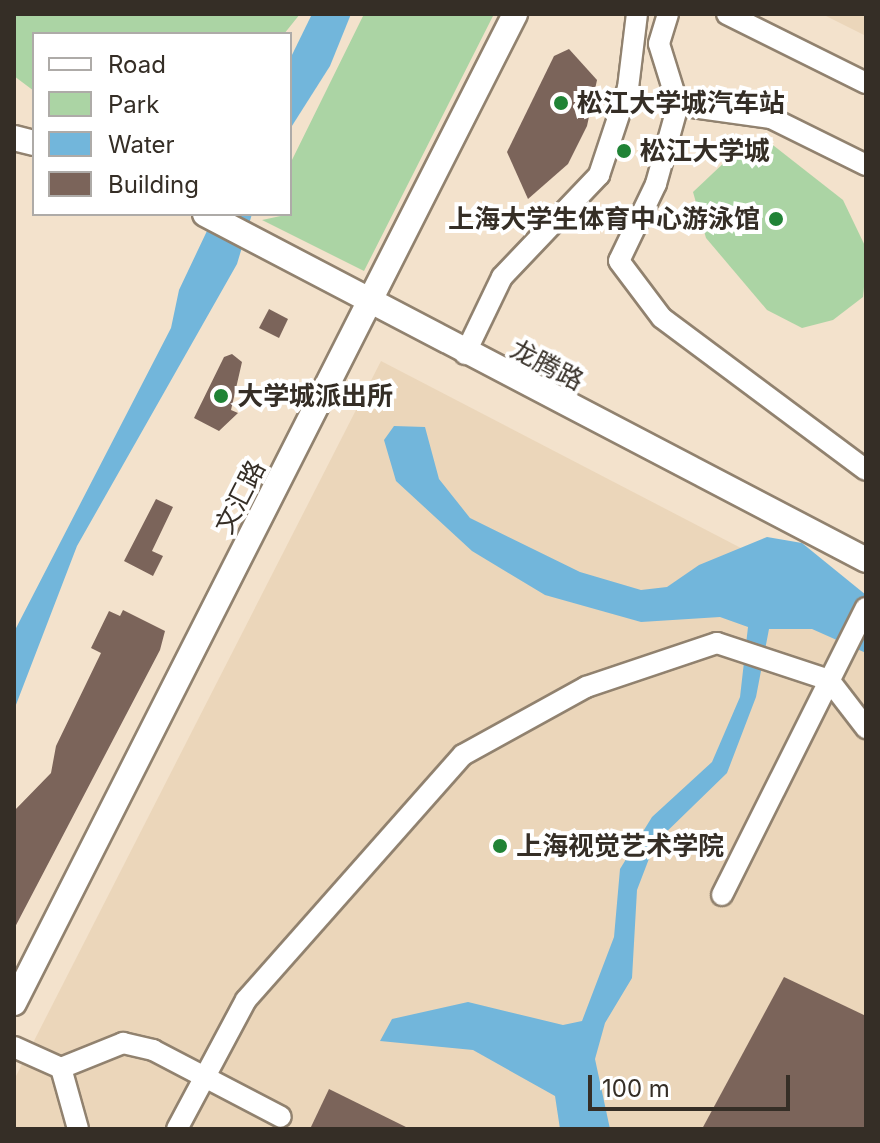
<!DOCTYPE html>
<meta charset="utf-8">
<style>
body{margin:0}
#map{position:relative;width:880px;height:1143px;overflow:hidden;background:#f3e2cc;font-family:Inter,"Noto Sans SC",sans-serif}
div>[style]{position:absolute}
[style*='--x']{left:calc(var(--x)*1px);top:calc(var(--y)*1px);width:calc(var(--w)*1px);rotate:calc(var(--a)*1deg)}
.built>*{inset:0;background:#ebd6ba}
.green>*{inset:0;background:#abd4a4}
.water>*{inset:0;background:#72b6db}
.building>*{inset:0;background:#7b645a}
.roads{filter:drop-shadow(2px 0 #91826f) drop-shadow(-2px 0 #91826f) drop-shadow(0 2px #91826f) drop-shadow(0 -2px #91826f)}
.minor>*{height:20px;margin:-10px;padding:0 10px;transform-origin:10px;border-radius:10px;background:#fff}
.major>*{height:24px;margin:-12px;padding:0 12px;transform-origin:12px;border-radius:12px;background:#fff}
.dots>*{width:22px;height:22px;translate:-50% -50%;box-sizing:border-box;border:4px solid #fff;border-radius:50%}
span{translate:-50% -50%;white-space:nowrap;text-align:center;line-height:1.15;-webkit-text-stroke:8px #fff;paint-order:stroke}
.poi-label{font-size:26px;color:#352e26;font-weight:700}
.left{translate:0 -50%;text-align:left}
.right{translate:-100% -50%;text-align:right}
.street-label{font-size:26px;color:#352e26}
.frame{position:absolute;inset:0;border:16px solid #352e26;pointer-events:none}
.legend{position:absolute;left:32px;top:32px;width:260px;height:184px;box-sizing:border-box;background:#fff;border:2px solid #aeaba8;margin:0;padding:10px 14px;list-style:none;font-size:24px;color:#352e26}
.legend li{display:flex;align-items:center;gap:16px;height:40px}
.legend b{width:40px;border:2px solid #aeaba8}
.scale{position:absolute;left:588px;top:1075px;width:202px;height:36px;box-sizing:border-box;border:4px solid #352e26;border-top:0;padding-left:10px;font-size:24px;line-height:28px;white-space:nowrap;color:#352e26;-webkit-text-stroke:6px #fff;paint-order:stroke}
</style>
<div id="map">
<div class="built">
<div style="clip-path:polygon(822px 14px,866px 14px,866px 36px)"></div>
<div style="clip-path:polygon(381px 361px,866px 613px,866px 1129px,14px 1129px,14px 1080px)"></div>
</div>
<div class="green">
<div style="clip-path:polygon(14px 14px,300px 14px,284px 34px,34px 34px,34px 91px,14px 76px)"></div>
<div style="clip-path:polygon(364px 14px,494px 14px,364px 271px,262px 220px,290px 214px,290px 164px)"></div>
<div style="clip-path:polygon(746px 142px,769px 142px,843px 200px,866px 248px,866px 267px,863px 297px,833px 320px,802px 328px,767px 310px,706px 238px,693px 192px)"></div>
</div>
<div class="water">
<div style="clip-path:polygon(312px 14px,351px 14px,330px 66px,290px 129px,290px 59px)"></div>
<div style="clip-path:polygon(215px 214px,252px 214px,237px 264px,77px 546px,14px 710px,14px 632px,171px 328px,179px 290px)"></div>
<div style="clip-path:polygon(394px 426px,425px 427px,439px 479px,470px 518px,580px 572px,641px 590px,667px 587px,699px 565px,767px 537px,802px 543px,866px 595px,866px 653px,812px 629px,769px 629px,756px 697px,727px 773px,655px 843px,637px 890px,632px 978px,605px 1023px,595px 1059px,610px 1129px,560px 1129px,555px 1096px,473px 1050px,380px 1041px,392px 1019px,468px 1002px,563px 1025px,582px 1021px,614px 937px,620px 869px,652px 817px,712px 762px,740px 697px,748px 627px,720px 617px,641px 622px,545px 595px,472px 551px,396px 481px,384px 440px)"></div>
</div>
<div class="building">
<div style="clip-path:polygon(569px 49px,597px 80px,587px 126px,568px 164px,528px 199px,507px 152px,554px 56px)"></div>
<div style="clip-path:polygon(269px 309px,288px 319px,279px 338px,259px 328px)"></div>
<div style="clip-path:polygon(232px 354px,242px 362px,231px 410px,238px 413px,219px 431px,194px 418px,224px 357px)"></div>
<div style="clip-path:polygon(156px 499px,173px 507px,152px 551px,163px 556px,153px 576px,124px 561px)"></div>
<div style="clip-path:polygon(123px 610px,165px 631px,160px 650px,14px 929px,14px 811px,51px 773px,56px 746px,101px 653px,91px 648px,109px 611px,120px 616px)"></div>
<div style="clip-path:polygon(784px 977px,866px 1016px,866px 1129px,702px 1129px)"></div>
<div style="clip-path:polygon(329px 1089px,410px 1129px,310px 1129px)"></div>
</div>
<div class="roads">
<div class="minor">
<div style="--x:668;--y:14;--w:31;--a:107"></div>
<div style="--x:659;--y:44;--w:64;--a:72.7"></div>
<div style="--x:678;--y:105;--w:82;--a:105.6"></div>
<div style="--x:656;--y:184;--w:85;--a:115.7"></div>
<div style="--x:619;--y:261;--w:71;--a:53"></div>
<div style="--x:662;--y:318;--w:254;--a:36.7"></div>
<div style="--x:727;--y:14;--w:155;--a:26.4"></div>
<div style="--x:678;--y:105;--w:94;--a:8"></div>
<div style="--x:771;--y:118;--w:106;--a:26.3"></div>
<div style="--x:465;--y:354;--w:85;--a:-64.3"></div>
<div style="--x:502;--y:277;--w:141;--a:-46.4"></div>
<div style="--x:599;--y:175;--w:92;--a:-71.6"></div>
<div style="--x:628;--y:88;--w:75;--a:-83.1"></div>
<div style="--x:722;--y:895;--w:321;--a:-63.4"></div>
<div style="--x:14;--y:1047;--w:51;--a:24.1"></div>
<div style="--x:61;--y:1068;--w:67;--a:-22"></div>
<div style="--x:123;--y:1043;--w:31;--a:13"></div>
<div style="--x:153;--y:1050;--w:144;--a:27.6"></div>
<div style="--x:61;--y:1068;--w:63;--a:74.4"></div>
<div style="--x:177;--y:1129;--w:146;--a:-61.9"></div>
<div style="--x:246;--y:1000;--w:327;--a:-48.5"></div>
<div style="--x:463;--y:755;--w:141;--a:-28.9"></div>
<div style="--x:586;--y:687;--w:138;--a:-18.6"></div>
<div style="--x:717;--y:643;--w:118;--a:18.3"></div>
<div style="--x:829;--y:680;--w:61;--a:52.4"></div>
</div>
<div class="major">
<div style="--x:14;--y:138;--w:21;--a:14"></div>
<div style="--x:205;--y:214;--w:746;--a:27.63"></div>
<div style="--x:14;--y:1003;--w:1109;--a:-63.13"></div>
</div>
</div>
<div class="dots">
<div style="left:561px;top:103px;background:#208336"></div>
<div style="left:624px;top:151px;background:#208336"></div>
<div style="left:776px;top:219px;background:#208336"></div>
<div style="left:221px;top:396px;background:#208336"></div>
<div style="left:500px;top:846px;background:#208336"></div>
</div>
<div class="poi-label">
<span class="left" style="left:577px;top:103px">松江大学城汽车站</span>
<span class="left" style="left:640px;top:151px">松江大学城</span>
<span class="right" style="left:760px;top:219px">上海大学生体育中心游泳馆</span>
<span class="left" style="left:237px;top:396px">大学城派出所</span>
<span class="left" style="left:516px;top:846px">上海视觉艺术学院</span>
</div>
<div class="street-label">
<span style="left:547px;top:365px;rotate:27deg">龙腾路</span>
<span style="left:240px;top:497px;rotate:-63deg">文汇路</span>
</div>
<div class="frame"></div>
<ul class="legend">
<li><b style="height:10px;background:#fff"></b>Road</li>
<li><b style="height:22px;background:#abd4a4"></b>Park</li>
<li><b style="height:22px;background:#72b6db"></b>Water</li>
<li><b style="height:22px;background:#7b645a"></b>Building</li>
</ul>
<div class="scale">100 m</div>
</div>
